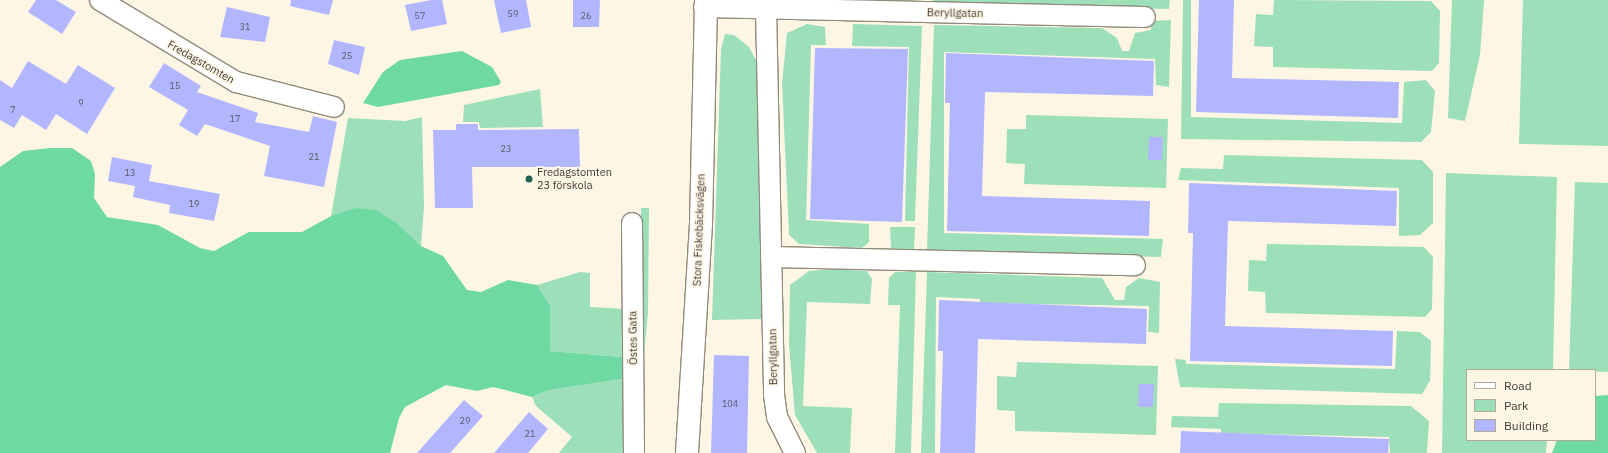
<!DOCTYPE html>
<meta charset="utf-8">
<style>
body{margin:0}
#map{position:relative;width:1608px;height:453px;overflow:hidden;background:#fef6e5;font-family:"IBM Plex Sans",sans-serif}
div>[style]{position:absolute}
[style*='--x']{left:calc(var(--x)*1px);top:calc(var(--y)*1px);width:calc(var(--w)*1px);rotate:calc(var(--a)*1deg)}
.green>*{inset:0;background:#9cdfb9}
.forest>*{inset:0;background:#6ed9a2}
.building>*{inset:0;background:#b2b6fe}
.roads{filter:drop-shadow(1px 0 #918b7b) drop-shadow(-1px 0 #918b7b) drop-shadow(0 1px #918b7b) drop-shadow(0 -1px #918b7b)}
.street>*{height:20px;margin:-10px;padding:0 10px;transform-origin:10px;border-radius:10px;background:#fff}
.secondary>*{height:22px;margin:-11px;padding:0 11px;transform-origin:11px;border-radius:11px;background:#fff}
.dots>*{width:11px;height:11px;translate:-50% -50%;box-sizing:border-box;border:2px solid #fef6e5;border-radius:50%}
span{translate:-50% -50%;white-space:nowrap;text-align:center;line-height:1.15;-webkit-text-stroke:3.5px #fef6e5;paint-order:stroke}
.number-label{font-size:9px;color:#5b5a66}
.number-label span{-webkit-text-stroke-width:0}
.street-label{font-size:11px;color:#3e3b34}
.poi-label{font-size:11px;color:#3e3b34}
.left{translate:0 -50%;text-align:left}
.legend{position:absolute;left:1466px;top:369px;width:130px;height:72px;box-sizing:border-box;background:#fef6e5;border:1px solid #b1ab9e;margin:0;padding:5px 7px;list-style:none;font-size:12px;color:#3e3b34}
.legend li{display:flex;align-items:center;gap:8px;height:20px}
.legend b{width:20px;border:1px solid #b1ab9e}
</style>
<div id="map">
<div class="green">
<div style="clip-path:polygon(933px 0,1170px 0,1169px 9px,933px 4px)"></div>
<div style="clip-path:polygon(1183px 0,1191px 0,1191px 117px,1402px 123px,1404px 82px,1426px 80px,1435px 91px,1431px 132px,1421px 142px,1181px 139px)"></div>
<div style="clip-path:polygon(1274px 0,1431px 1px,1440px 11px,1439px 63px,1432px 71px,1273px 67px,1273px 47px,1254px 46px,1256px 14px,1273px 15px)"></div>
<div style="clip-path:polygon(1452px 0,1484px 0,1480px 55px,1465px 121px,1448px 118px)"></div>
<div style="clip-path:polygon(1523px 0,1608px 0,1608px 146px,1519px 144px)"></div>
<div style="clip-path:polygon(1171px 20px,1169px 87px,1156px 85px,1155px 59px,944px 52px,944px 233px,1163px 239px,1161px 257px,927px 251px,934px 25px,1102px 28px,1117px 38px,1122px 51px,1129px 51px,1135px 33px,1151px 30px,1151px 21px)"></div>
<div style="clip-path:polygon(807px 24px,825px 27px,826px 45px,811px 45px,806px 220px,869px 224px,869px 242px,862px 248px,799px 244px,789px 235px,782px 83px,787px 33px)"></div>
<div style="clip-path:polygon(853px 24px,922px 26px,915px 221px,905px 221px,909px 47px,852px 46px)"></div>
<div style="clip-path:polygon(725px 34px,734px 35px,749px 47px,758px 64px,763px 319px,712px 320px,721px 49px)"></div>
<div style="clip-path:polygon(540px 89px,543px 127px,480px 128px,479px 122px,463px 122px,464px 105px)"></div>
<div style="clip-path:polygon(1026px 115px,1168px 119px,1166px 188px,1024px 184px,1025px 164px,1006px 163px,1007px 129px,1026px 129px)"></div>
<div style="clip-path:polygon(422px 117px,424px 207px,421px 246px,398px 224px,331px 216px,348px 118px,405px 121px)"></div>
<div style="clip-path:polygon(1224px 155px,1422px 160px,1433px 172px,1433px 223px,1420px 235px,1399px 236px,1399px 188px,1178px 180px,1181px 168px,1223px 169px)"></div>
<div style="clip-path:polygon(1446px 173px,1557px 177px,1553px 370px,1467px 370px,1467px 440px,1547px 440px,1546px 453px,1442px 453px)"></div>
<div style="clip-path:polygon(1575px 182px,1608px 183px,1608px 372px,1569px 370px)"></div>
<div style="clip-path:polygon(641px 208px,649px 208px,648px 312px,641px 389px)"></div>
<div style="clip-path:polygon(890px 227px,915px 227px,914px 250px,891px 248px)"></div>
<div style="clip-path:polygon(1267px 244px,1424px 247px,1433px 257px,1432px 309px,1425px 317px,1266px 313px,1265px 292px,1248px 291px,1249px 260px,1266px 261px)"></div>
<div style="clip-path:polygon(837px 269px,867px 271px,872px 279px,870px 304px,807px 302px,803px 406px,852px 408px,850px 453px,817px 453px,795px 415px,789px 345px,790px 285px,809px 271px)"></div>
<div style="clip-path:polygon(916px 271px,911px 453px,895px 453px,900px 305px,888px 305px,889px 278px,895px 272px)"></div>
<div style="clip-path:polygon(580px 272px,590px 273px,590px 307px,626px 309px,622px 357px,550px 351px,549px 324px,542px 293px,537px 285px)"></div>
<div style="clip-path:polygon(927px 272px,1102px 278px,1115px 300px,1124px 300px,1126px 287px,1139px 278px,1160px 282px,1159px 333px,1148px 332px,1149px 306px,980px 303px,980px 299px,936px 297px,935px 453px,921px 453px)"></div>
<div style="clip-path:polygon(1397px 331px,1420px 332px,1431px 341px,1430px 381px,1422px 394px,1180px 387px,1175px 359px,1186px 360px,1186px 364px,1395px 369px)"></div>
<div style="clip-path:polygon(1017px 362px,1158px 366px,1156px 435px,1015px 431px,1015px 411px,997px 410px,997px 376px,1016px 377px)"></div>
<div style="clip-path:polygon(622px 379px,625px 453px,559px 453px,572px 437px,536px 406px,532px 397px,549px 390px)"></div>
<div style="clip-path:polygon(1219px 403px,1411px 406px,1429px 421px,1427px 453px,1390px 453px,1389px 437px,1221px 433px,1221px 429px,1171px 427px,1172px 416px,1218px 417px)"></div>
</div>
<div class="forest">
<div style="clip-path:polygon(462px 51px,492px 67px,501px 82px,499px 85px,378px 107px,363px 103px,383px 72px,400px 60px)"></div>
<div style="clip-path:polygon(51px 148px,72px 148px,91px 161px,95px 174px,94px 198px,107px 217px,158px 225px,200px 248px,214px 251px,249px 232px,302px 232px,331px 216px,356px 208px,376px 210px,398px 224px,421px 246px,443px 256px,467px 290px,481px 292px,508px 280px,537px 285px,550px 306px,550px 351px,622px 357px,622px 379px,549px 390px,532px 397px,493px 387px,477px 391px,446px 385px,405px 407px,399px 418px,390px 453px,0 453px,0 167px,23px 151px)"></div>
<div style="clip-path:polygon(1608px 395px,1608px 453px,1552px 453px,1557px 440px,1595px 440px,1595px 396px)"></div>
</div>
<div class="building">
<div style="clip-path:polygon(36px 0,56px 0,76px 12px,62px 34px,28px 12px)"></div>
<div style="clip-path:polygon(291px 0,333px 0,329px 15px,290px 6px)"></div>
<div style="clip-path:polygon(431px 0,442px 0,447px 24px,411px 31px,405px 5px)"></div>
<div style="clip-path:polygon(494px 0,526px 0,531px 27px,501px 33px)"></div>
<div style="clip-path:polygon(573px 0,600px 0,599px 27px,573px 27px)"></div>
<div style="clip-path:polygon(1199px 0,1234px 0,1232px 78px,1399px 82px,1398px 118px,1196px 112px)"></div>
<div style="clip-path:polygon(227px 7px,270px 17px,265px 42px,220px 37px)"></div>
<div style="clip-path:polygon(334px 40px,365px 47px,359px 75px,328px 64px)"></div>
<div style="clip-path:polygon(815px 48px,908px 49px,902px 222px,810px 219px)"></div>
<div style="clip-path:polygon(946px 53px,1154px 61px,1153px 96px,985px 92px,982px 196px,1150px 201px,1149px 236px,947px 231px,950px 103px,945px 103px)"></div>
<div style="clip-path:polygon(28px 61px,66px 84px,78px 65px,115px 88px,87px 134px,56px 114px,46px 130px,22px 115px,14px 128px,0 120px,0 80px,12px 88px)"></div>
<div style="clip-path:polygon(164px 63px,201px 86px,197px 92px,258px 113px,255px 122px,309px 132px,313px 116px,337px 122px,324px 187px,264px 176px,270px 146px,205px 124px,197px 136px,179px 125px,188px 110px,149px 87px)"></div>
<div style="clip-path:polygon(456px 124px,478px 124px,478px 130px,579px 129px,580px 167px,472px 167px,473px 208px,435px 208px,433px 130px,456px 130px)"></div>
<div style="clip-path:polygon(1149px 137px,1163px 137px,1162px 160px,1148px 160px)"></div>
<div style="clip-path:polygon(112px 157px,152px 165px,149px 181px,220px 194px,214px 221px,169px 213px,170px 205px,133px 197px,135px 186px,108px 181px)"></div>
<div style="clip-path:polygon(1189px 183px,1397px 191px,1396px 226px,1228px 221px,1225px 326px,1393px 331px,1392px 366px,1190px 361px,1193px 233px,1188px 233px)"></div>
<div style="clip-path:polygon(939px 300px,1147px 309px,1146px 344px,978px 339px,975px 453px,940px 453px,943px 351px,938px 351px)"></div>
<div style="clip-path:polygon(714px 355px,749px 356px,747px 453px,711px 453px)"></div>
<div style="clip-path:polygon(1139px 384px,1154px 384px,1153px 407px,1138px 407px)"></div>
<div style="clip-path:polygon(464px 400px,483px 416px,450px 453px,417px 453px)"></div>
<div style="clip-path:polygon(529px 412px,548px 429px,528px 453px,494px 453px)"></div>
<div style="clip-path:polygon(1181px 431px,1389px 439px,1388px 453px,1180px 453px)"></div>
</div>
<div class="roads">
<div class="street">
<div style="--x:100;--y:0;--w:159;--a:31.1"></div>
<div style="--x:236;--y:82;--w:101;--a:14.3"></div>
<div style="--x:704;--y:7;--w:441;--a:1.3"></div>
<div style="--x:766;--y:7;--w:388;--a:88.8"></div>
<div style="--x:774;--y:395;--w:22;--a:82"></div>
<div style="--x:777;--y:417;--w:40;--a:63.4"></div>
<div style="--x:632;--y:223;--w:230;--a:89.5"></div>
<div style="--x:771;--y:257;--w:364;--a:1.3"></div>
</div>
<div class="secondary">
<div style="--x:687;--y:453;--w:229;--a:-86.5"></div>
<div style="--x:701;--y:224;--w:224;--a:-88.7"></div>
</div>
</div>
<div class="dots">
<div style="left:529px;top:179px;background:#226250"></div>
</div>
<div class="number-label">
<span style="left:513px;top:14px">59</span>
<span style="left:420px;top:16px">57</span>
<span style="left:586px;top:16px">26</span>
<span style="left:245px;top:27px">31</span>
<span style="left:347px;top:56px">25</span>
<span style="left:175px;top:86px">15</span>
<span style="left:81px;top:103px">9</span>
<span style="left:13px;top:110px">7</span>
<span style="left:235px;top:119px">17</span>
<span style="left:506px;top:149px">23</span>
<span style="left:314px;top:157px">21</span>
<span style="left:130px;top:173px">13</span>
<span style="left:194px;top:204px">19</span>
<span style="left:730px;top:404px">104</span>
<span style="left:465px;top:421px">29</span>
<span style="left:530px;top:434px">21</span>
</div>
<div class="street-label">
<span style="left:955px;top:13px;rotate:1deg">Beryllgatan</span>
<span style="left:201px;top:62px;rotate:30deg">Fredagstomten</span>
<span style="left:699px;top:230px;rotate:-88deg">Stora Fiskebäcksvägen</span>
<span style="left:633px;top:338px;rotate:-91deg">Östes Gata</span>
<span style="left:773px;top:357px;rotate:-91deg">Beryllgatan</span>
</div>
<div class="poi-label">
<span class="left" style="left:537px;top:179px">Fredagstomten<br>23 förskola</span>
</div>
<ul class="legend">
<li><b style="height:5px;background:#fff"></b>Road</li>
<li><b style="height:11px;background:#9cdfb9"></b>Park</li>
<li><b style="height:11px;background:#b2b6fe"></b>Building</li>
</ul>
</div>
